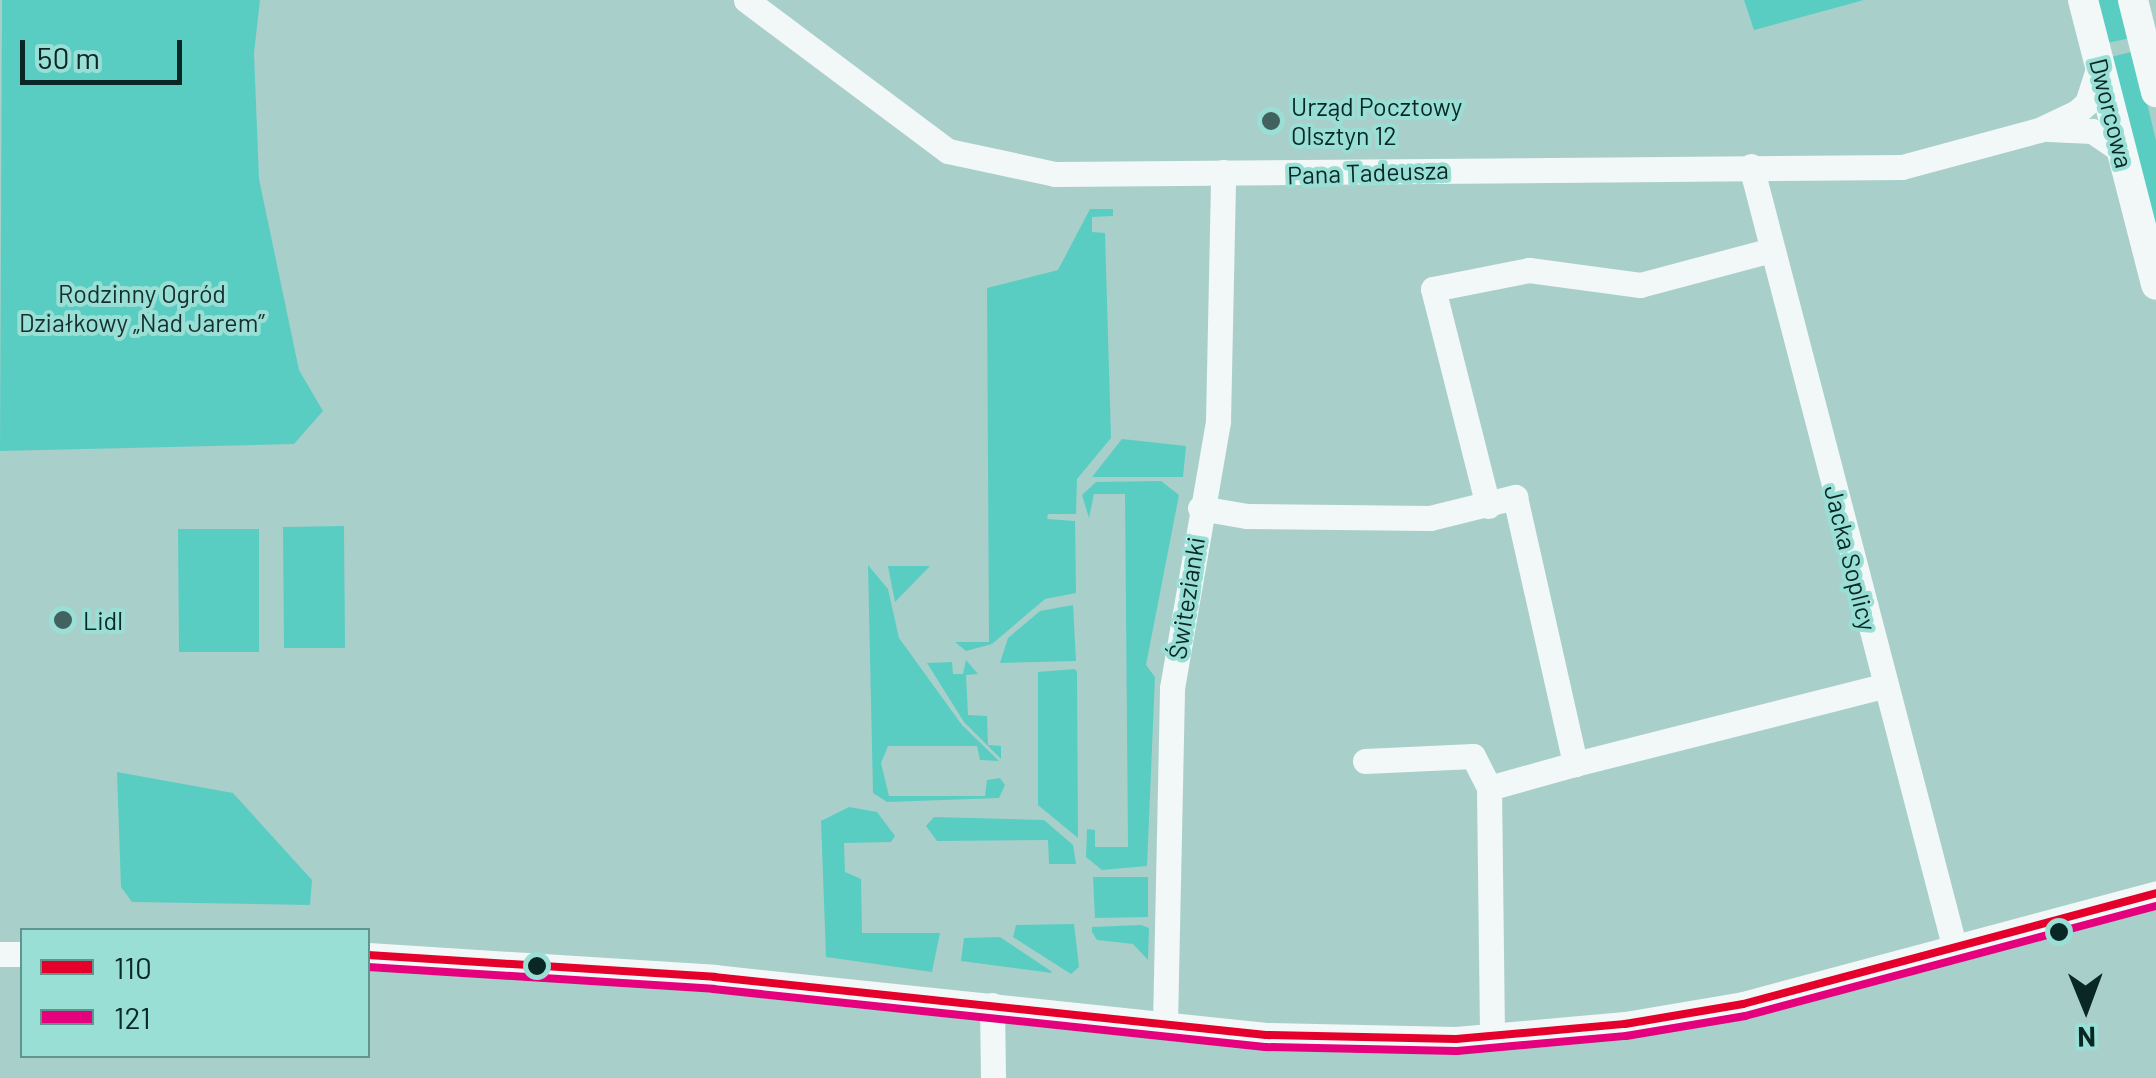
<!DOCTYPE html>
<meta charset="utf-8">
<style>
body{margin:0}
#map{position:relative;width:2156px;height:1078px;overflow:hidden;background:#a9cfca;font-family:Barlow,sans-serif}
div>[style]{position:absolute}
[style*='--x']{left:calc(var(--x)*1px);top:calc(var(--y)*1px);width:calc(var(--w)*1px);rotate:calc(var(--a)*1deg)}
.green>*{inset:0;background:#5acdc3}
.minor>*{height:25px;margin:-12.5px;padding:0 12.5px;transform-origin:12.5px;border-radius:12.5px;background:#f2f8f7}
.tertiary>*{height:30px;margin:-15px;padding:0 15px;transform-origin:15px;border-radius:15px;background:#f2f8f7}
.bus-1>*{height:8px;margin:-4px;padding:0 4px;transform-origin:4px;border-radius:4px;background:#e4002b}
.bus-2>*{height:8px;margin:-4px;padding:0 4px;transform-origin:4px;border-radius:4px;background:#e5007d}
.dots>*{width:28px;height:28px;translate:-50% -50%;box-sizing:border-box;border:5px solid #99dfd6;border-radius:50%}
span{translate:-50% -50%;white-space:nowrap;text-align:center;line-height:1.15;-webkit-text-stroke:8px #99dfd6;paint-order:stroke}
.poi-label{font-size:25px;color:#092724}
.left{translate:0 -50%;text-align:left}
.street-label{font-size:25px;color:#092724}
.park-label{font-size:25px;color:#152f2c}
.legend{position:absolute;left:20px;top:928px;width:350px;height:130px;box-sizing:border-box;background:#99dfd6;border:2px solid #5f958f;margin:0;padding:12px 18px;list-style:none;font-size:30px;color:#092724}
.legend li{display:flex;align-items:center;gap:20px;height:50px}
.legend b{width:50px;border:2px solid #5f958f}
.north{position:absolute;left:2036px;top:958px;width:100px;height:100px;-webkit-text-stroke:8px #99dfd6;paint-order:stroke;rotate:179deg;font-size:28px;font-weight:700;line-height:40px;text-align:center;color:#092724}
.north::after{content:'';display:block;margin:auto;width:35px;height:45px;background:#092724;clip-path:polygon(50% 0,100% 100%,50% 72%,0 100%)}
.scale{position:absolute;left:20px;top:40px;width:162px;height:45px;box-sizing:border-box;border:5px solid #092724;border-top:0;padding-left:12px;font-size:30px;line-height:35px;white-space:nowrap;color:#092724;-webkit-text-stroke:8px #99dfd6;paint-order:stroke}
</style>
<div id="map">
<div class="green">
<div style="clip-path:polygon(2px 0,260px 0,254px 53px,259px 179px,299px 370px,323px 411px,294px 444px,0 451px)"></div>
<div style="clip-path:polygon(1744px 0,1864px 0,1754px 30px)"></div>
<div style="clip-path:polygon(2096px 0,2122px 0,2131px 38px,2107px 43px)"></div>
<div style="clip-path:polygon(2135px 51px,2156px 141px,2156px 235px,2111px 57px)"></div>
<div style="clip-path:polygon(1090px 209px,1113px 209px,1113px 216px,1092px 217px,1092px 232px,1105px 233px,1111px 438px,1077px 479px,1076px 514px,1048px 514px,1047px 519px,1075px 521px,1076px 593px,1045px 599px,992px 644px,966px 651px,955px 642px,989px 642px,987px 288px,1058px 270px)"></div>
<div style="clip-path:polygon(1122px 439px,1186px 446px,1183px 477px,1092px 477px)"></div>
<div style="clip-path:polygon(1161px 481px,1179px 495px,1146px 665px,1155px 677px,1147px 866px,1102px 870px,1086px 857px,1087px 829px,1095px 830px,1095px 847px,1128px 847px,1125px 494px,1094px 494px,1089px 518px,1082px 495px,1096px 482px)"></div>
<div style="clip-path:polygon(344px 526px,345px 648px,284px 648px,283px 527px)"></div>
<div style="clip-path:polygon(178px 529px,259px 529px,259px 652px,179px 652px)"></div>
<div style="clip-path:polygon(868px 565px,888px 589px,899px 638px,962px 725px,999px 761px,980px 760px,977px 746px,888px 746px,881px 763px,889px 796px,985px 796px,987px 780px,1000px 778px,1005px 785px,999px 798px,887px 802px,873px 793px)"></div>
<div style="clip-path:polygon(888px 566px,930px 566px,895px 602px)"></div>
<div style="clip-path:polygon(1073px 605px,1076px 661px,1000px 663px,1008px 638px,1040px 611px)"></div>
<div style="clip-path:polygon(966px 660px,978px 674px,966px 675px,968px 715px,987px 716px,988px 745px,1001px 746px,1001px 759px,964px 722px,927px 663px,952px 662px,953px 674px,963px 674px)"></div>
<div style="clip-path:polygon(1075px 669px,1077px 672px,1078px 838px,1038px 805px,1038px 672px)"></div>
<div style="clip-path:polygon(117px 772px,233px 793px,312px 880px,310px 905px,132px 902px,121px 887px)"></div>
<div style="clip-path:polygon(849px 807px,877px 812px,895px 836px,891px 842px,844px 843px,845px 872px,861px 879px,862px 933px,940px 933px,932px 972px,826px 957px,821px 821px)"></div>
<div style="clip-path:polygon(934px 817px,1044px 820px,1073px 845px,1076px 864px,1049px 864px,1048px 840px,937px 841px,926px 826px)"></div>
<div style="clip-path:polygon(1093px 877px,1148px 877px,1148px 917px,1095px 918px)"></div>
<div style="clip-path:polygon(1074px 924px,1079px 967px,1071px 974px,1013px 937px,1016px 925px)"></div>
<div style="clip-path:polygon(1141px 925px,1149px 928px,1148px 960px,1133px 944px,1097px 940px,1092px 932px,1092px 927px)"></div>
<div style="clip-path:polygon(1000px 937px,1051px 971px,1052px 973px,961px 961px,964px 938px)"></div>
</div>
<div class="minor">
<div style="--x:746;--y:0;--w:252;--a:36.8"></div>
<div style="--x:948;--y:151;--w:109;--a:12.1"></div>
<div style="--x:1055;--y:174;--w:847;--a:-0.47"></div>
<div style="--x:1902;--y:167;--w:142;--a:-15.1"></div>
<div style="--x:2039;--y:130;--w:42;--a:-25.3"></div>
<div style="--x:2077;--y:112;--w:13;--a:-42"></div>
<div style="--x:2087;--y:103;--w:40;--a:-72"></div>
<div style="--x:2049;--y:129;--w:43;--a:2.7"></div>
<div style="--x:2092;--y:131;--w:36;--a:34"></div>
<div style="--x:1751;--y:166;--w:809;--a:75.4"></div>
<div style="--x:1488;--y:506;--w:224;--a:-104.2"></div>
<div style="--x:1433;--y:289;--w:98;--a:-11.2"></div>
<div style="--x:1529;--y:270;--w:112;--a:7.7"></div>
<div style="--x:1640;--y:285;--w:137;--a:-14.9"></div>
<div style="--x:1200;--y:508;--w:48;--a:9.7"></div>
<div style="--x:1247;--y:516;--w:183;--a:0.6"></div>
<div style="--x:1430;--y:518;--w:88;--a:-13.9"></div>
<div style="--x:1515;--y:497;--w:274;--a:77.3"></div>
<div style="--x:1575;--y:764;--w:318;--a:-14.2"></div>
<div style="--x:1365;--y:761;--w:108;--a:-2.7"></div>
<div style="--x:1473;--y:756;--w:36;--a:63"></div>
<div style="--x:1489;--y:788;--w:249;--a:89.3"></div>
<div style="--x:1489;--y:788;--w:89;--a:-15.6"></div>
<div style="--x:0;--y:954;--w:22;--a:0"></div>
<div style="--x:368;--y:955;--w:347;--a:3.6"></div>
<div style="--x:714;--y:977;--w:555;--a:6"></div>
<div style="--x:1266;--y:1035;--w:190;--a:1.2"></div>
<div style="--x:1456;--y:1039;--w:170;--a:-5.1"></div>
<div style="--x:1625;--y:1024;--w:120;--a:-9.6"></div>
<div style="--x:1743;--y:1004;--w:428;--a:-15"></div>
<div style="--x:992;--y:1005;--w:73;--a:89.2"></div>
<div style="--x:1165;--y:1025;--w:337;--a:-88.8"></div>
<div style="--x:1172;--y:688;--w:271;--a:-80.2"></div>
<div style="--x:1218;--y:421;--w:249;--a:-88.8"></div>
</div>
<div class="tertiary">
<div style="--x:2083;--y:0;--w:294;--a:75.6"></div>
<div style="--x:2133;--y:0;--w:95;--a:76"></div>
</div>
<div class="bus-1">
<div style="--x:368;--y:955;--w:347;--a:3.6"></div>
<div style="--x:714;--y:977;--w:555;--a:6"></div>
<div style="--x:1266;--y:1035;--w:190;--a:1.2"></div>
<div style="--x:1456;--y:1039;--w:170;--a:-5.1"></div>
<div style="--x:1625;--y:1024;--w:120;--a:-9.6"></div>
<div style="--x:1743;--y:1004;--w:428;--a:-15"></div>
</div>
<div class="bus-2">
<div style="--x:368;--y:967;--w:346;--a:3.6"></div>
<div style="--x:713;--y:989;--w:555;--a:6"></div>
<div style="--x:1265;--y:1047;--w:192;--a:1.2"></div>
<div style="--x:1457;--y:1051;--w:170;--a:-5.1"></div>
<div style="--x:1626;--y:1036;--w:121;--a:-9.5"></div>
<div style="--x:1745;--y:1016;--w:425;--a:-15"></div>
</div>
<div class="dots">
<div style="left:1271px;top:121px;background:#41625e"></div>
<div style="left:63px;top:620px;background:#41625e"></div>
<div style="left:2059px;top:932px;background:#092724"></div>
<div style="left:537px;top:966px;background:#092724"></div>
</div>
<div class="poi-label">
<span class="left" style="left:1291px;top:121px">Urząd Pocztowy<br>Olsztyn 12</span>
<span class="left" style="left:83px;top:620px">Lidl</span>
</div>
<div class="street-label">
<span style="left:2112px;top:113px;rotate:76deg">Dworcowa</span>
<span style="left:1368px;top:172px;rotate:-2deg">Pana Tadeusza</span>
<span style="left:1851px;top:558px;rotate:76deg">Jacka Soplicy</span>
<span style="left:1186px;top:598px;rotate:-81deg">Świtezianki</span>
</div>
<div class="park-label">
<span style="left:142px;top:308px">Rodzinny Ogród<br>Działkowy „Nad Jarem”</span>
</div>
<ul class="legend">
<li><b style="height:12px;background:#e4002b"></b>110</li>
<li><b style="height:12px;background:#e5007d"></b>121</li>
</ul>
<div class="north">N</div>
<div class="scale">50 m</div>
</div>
